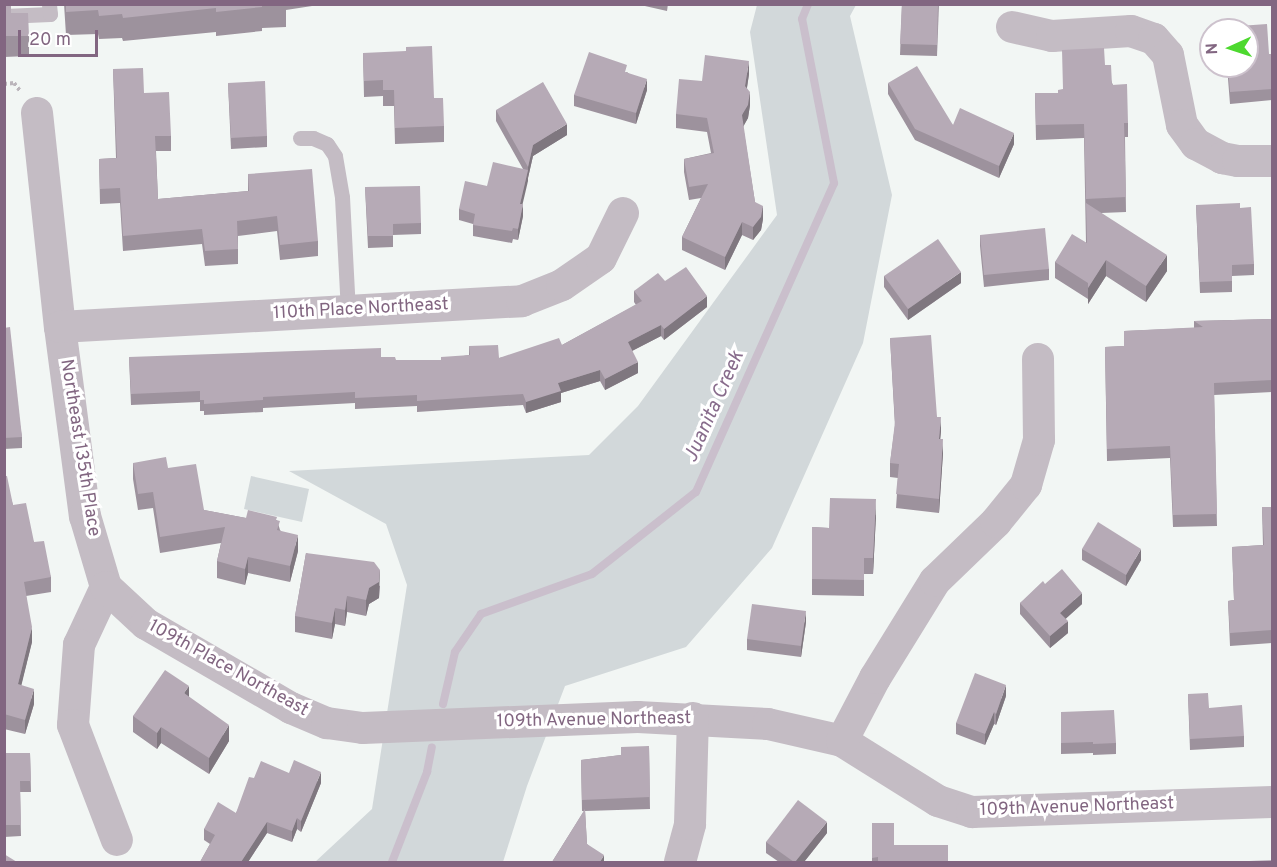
<!DOCTYPE html>
<style>
body{margin:0}
#map{position:relative;width:1277px;height:867px;overflow:hidden;background:#f2f6f4;font-family:Overpass,sans-serif}
div>[style]{position:absolute}
[style*='--x']{left:calc(var(--x)*1px);top:calc(var(--y)*1px);width:calc(var(--w)*1px);rotate:calc(var(--a)*1deg)}
.green>*{inset:0;background:#d2d8da}
.stream>*{height:8px;margin:-4px;padding:0 4px;transform-origin:4px;border-radius:4px;background:#cabfcc}
.path>*{height:4px;margin-top:-2px;transform-origin:0;background:repeating-linear-gradient(90deg,#bbb5bb 0 3px,transparent 0 6px)}
.lane>*{height:15px;margin:-7.5px;padding:0 7.5px;transform-origin:7.5px;border-radius:7.5px;background:#c4bcc4}
.street>*{height:32px;margin:-16px;padding:0 16px;transform-origin:16px;border-radius:16px;background:#c4bcc4}
.wall>*{inset:0;background:#9d929d}
.shaded-wall>*{inset:0;background:#7f777f}
.building>*{inset:0;background:#b6aab6}
span{translate:-50% -50%;white-space:nowrap;text-align:center;line-height:1.15;-webkit-text-stroke:6px #fff;paint-order:stroke}
.street-label{font-size:18px;color:#826681}
.water-label{font-size:20px;color:#886c8c;font-style:italic}
.frame{position:absolute;inset:0;border:6px solid #826681;pointer-events:none}
.north{position:absolute;left:1199px;top:18px;width:60px;height:60px;box-sizing:border-box;background:#fff;border:2px solid #cdc2cd;border-radius:50%;rotate:267deg;font-size:16px;font-weight:700;line-height:24px;text-align:center;color:#826681}
.north::after{content:'';display:block;margin:auto;width:21px;height:27px;background:#4dd92f;clip-path:polygon(50% 0,100% 100%,50% 72%,0 100%)}
.scale{position:absolute;left:18px;top:30px;width:80px;height:27px;box-sizing:border-box;border:3px solid #826681;border-top:0;padding-left:8px;font-size:18px;line-height:21px;white-space:nowrap;color:#826681;-webkit-text-stroke:4px #fff;paint-order:stroke}
</style>
<div id="map">
<div class="green">
<div style="clip-path:polygon(757px 5px,856px 5px,850px 16px,892px 195px,863px 343px,772px 548px,686px 647px,565px 686px,527px 786px,503px 862px,315px 862px,372px 809px,407px 585px,386px 524px,289px 471px,589px 455px,638px 406px,777px 215px,750px 32px)"></div>
<div style="clip-path:polygon(251px 476px,309px 489px,302px 522px,244px 509px)"></div>
</div>
<div class="stream">
<div style="--x:443;--y:704;--w:53;--a:-77"></div>
<div style="--x:455;--y:652;--w:46;--a:-55.6"></div>
<div style="--x:481;--y:614;--w:118;--a:-19.8"></div>
<div style="--x:592;--y:574;--w:132;--a:-38.3"></div>
<div style="--x:696;--y:492;--w:338;--a:-65.9"></div>
<div style="--x:834;--y:183;--w:167;--a:-101"></div>
<div style="--x:802;--y:19;--w:16;--a:-68"></div>
<div style="--x:392;--y:862;--w:97;--a:-68.7"></div>
<div style="--x:427;--y:772;--w:25;--a:-79"></div>
</div>
<div class="path">
<div style="--x:4;--y:84;--w:10;--a:-6"></div>
<div style="--x:14;--y:83;--w:11;--a:52"></div>
</div>
<div class="lane">
<div style="--x:4;--y:16;--w:46;--a:-2.5"></div>
<div style="--x:50;--y:14;--w:10;--a:-96"></div>
<div style="--x:300;--y:138;--w:13;--a:0"></div>
<div style="--x:313;--y:138;--w:15;--a:23"></div>
<div style="--x:327;--y:144;--w:14;--a:56"></div>
<div style="--x:335;--y:156;--w:42;--a:80.3"></div>
<div style="--x:342;--y:197;--w:113;--a:87"></div>
</div>
<div class="street">
<div style="--x:1012;--y:27;--w:41;--a:12.7"></div>
<div style="--x:1052;--y:36;--w:79;--a:-3.6"></div>
<div style="--x:1131;--y:31;--w:24;--a:19"></div>
<div style="--x:1154;--y:39;--w:21;--a:49"></div>
<div style="--x:1168;--y:55;--w:71;--a:78.7"></div>
<div style="--x:1182;--y:125;--w:24;--a:54"></div>
<div style="--x:1196;--y:144;--w:30;--a:28"></div>
<div style="--x:1222;--y:158;--w:16;--a:11"></div>
<div style="--x:1238;--y:161;--w:34;--a:0"></div>
<div style="--x:37;--y:113;--w:215;--a:83.9"></div>
<div style="--x:60;--y:327;--w:191;--a:82.5"></div>
<div style="--x:85;--y:516;--w:74;--a:73.5"></div>
<div style="--x:106;--y:587;--w:64;--a:115"></div>
<div style="--x:79;--y:645;--w:80;--a:94.3"></div>
<div style="--x:73;--y:725;--w:123;--a:69.1"></div>
<div style="--x:60;--y:327;--w:463;--a:-3.2"></div>
<div style="--x:522;--y:301;--w:43;--a:-21.8"></div>
<div style="--x:562;--y:285;--w:47;--a:-34.7"></div>
<div style="--x:601;--y:258;--w:50;--a:-63.9"></div>
<div style="--x:106;--y:587;--w:54;--a:42.8"></div>
<div style="--x:146;--y:624;--w:168;--a:30.1"></div>
<div style="--x:291;--y:708;--w:39;--a:23"></div>
<div style="--x:327;--y:723;--w:36;--a:8"></div>
<div style="--x:363;--y:728;--w:275;--a:-2.3"></div>
<div style="--x:638;--y:717;--w:130;--a:3.1"></div>
<div style="--x:768;--y:724;--w:76;--a:12.9"></div>
<div style="--x:842;--y:741;--w:113;--a:32"></div>
<div style="--x:938;--y:801;--w:36;--a:18"></div>
<div style="--x:972;--y:812;--w:300;--a:-1.9"></div>
<div style="--x:842;--y:741;--w:71;--a:-62.4"></div>
<div style="--x:875;--y:678;--w:114;--a:-58.3"></div>
<div style="--x:935;--y:581;--w:85;--a:-44"></div>
<div style="--x:996;--y:522;--w:48;--a:-51"></div>
<div style="--x:1026;--y:485;--w:47;--a:-73.9"></div>
<div style="--x:1039;--y:440;--w:81;--a:-90.7"></div>
<div style="--x:680;--y:862;--w:39;--a:-75"></div>
<div style="--x:690;--y:824;--w:106;--a:-88.4"></div>
</div>
<div class="wall">
<div style="clip-path:polygon(4px 4px,10px 4px,11px 13px,29px 36px,29px 56px,4px 57px)"></div>
<div style="clip-path:polygon(64px 4px,325px 4px,286px 10px,286px 27px,262px 28px,262px 31px,216px 36px,216px 32px,123px 41px,122px 38px,99px 39px,98px 34px,66px 35px)"></div>
<div style="clip-path:polygon(636px 4px,668px 4px,667px 11px)"></div>
<div style="clip-path:polygon(902px 4px,939px 4px,937px 56px,900px 55px)"></div>
<div style="clip-path:polygon(363px 53px,434px 98px,444px 126px,444px 142px,395px 144px,394px 106px,383px 106px,383px 96px,364px 97px)"></div>
<div style="clip-path:polygon(1269px 54px,1272px 54px,1272px 100px,1230px 104px,1227px 66px,1247px 66px)"></div>
<div style="clip-path:polygon(1105px 65px,1128px 123px,1128px 137px,1125px 137px,1126px 212px,1101px 213px,1167px 271px,1146px 302px,1106px 276px,1088px 304px,1088px 299px,1055px 278px,1055px 262px,1086px 243px,1084px 138px,1036px 140px,1035px 93px,1058px 93px)"></div>
<div style="clip-path:polygon(113px 69px,144px 93px,171px 136px,171px 151px,156px 151px,158px 199px,248px 191px,248px 174px,318px 241px,318px 256px,280px 260px,277px 231px,238px 236px,238px 264px,205px 266px,202px 244px,123px 251px,120px 203px,100px 204px,99px 159px,116px 158px)"></div>
<div style="clip-path:polygon(627px 72px,647px 90px,636px 124px,574px 106px,574px 95px)"></div>
<div style="clip-path:polygon(749px 74px,747px 88px,750px 105px,748px 118px,743px 126px,755px 202px,763px 219px,761px 230px,753px 240px,742px 235px,725px 270px,682px 250px,682px 237px,701px 198px,689px 200px,684px 172px,684px 159px,711px 153px,707px 132px,676px 128px,676px 114px,702px 81px)"></div>
<div style="clip-path:polygon(228px 83px,267px 136px,267px 147px,231px 149px)"></div>
<div style="clip-path:polygon(888px 83px,953px 125px,1014px 144px,999px 178px,915px 140px,888px 94px)"></div>
<div style="clip-path:polygon(496px 110px,567px 135px,533px 156px,522px 204px,523px 216px,518px 240px,513px 239px,512px 243px,473px 236px,473px 224px,459px 220px,459px 209px,487px 186px,523px 169px,496px 121px)"></div>
<div style="clip-path:polygon(365px 187px,421px 223px,421px 234px,393px 235px,393px 247px,368px 248px)"></div>
<div style="clip-path:polygon(1196px 205px,1240px 208px,1254px 264px,1254px 275px,1232px 276px,1232px 292px,1200px 293px)"></div>
<div style="clip-path:polygon(980px 235px,1049px 269px,1049px 280px,984px 287px,980px 246px)"></div>
<div style="clip-path:polygon(884px 276px,961px 283px,908px 320px,884px 287px)"></div>
<div style="clip-path:polygon(665px 281px,707px 307px,664px 340px,661px 336px,632px 351px,638px 373px,605px 390px,600px 381px,561px 393px,561px 402px,526px 413px,523px 405px,417px 412px,417px 406px,355px 409px,355px 403px,263px 408px,263px 412px,204px 415px,204px 411px,200px 411px,200px 402px,131px 405px,129px 357px,381px 357px,396px 360px,441px 360px,469px 355px,469px 346px,499px 358px,562px 345px,636px 305px,634px 302px,634px 291px)"></div>
<div style="clip-path:polygon(1272px 319px,1272px 392px,1214px 395px,1217px 526px,1173px 527px,1170px 458px,1107px 461px,1105px 347px,1124px 346px,1124px 331px,1194px 328px,1194px 321px)"></div>
<div style="clip-path:polygon(4px 328px,22px 437px,22px 448px,4px 449px)"></div>
<div style="clip-path:polygon(890px 338px,937px 417px,941px 431px,940px 439px,943px 453px,939px 513px,896px 508px,898px 478px,890px 477px,890px 463px,895px 426px)"></div>
<div style="clip-path:polygon(133px 463px,168px 468px,204px 510px,246px 518px,277px 520px,280px 530px,298px 551px,290px 582px,248px 573px,245px 585px,217px 578px,217px 561px,221px 543px,160px 553px,153px 508px,138px 510px,133px 479px)"></div>
<div style="clip-path:polygon(4px 476px,13px 505px,34px 542px,51px 577px,51px 592px,26px 596px,32px 642px,21px 685px,34px 704px,25px 734px,4px 729px)"></div>
<div style="clip-path:polygon(1262px 507px,1272px 507px,1272px 643px,1230px 646px,1228px 601px,1234px 600px,1232px 547px,1263px 545px)"></div>
<div style="clip-path:polygon(876px 515px,873px 574px,864px 574px,864px 596px,812px 595px,812px 527px,829px 528px)"></div>
<div style="clip-path:polygon(1082px 549px,1141px 560px,1126px 586px,1082px 560px)"></div>
<div style="clip-path:polygon(306px 553px,380px 586px,379px 598px,369px 604px,366px 616px,347px 612px,345px 626px,335px 624px,332px 639px,295px 632px,295px 616px)"></div>
<div style="clip-path:polygon(1045px 584px,1082px 604px,1065px 619px,1068px 633px,1050px 648px,1020px 614px,1020px 603px)"></div>
<div style="clip-path:polygon(806px 622px,801px 657px,747px 650px,747px 639px)"></div>
<div style="clip-path:polygon(1188px 694px,1209px 708px,1244px 736px,1244px 747px,1190px 750px)"></div>
<div style="clip-path:polygon(1006px 696px,996px 725px,994px 724px,985px 745px,956px 734px,956px 723px)"></div>
<div style="clip-path:polygon(189px 697px,229px 741px,209px 774px,161px 743px,157px 749px,133px 732px,133px 716px)"></div>
<div style="clip-path:polygon(1061px 712px,1116px 743px,1116px 754px,1093px 755px,1093px 753px,1061px 754px)"></div>
<div style="clip-path:polygon(649px 746px,650px 809px,585px 811px,587px 844px,604px 862px,552px 862px,584px 811px,582px 811px,581px 760px,621px 755px)"></div>
<div style="clip-path:polygon(4px 753px,30px 753px,31px 792px,20px 792px,21px 836px,4px 837px)"></div>
<div style="clip-path:polygon(289px 773px,321px 783px,301px 832px,297px 829px,292px 842px,267px 833px,248px 862px,200px 862px,210px 844px,204px 840px,204px 829px,236px 813px,254px 778px)"></div>
<div style="clip-path:polygon(872px 823px,894px 845px,948px 862px,872px 862px)"></div>
<div style="clip-path:polygon(827px 833px,804px 862px,779px 862px,766px 853px,766px 842px)"></div>
</div>
<div class="shaded-wall">
<div style="clip-path:polygon(749px 61px,749px 74px,745px 100px,745px 86px)"></div>
<div style="clip-path:polygon(647px 79px,647px 90px,636px 124px,636px 113px)"></div>
<div style="clip-path:polygon(750px 92px,750px 105px,748px 118px,742px 129px,742px 115px)"></div>
<div style="clip-path:polygon(567px 124px,567px 135px,533px 156px,528px 178px,528px 167px,533px 145px)"></div>
<div style="clip-path:polygon(1014px 133px,1014px 144px,999px 178px,999px 166px)"></div>
<div style="clip-path:polygon(528px 170px,528px 181px,520px 215px,520px 204px)"></div>
<div style="clip-path:polygon(523px 204px,523px 216px,518px 240px,518px 229px)"></div>
<div style="clip-path:polygon(763px 206px,763px 219px,761px 230px,753px 240px,753px 227px)"></div>
<div style="clip-path:polygon(742px 222px,742px 235px,725px 270px,725px 257px)"></div>
<div style="clip-path:polygon(1167px 255px,1167px 271px,1146px 302px,1146px 286px)"></div>
<div style="clip-path:polygon(1106px 260px,1106px 276px,1088px 304px,1088px 288px)"></div>
<div style="clip-path:polygon(961px 272px,961px 283px,908px 320px,908px 309px)"></div>
<div style="clip-path:polygon(707px 296px,707px 307px,664px 340px,664px 329px)"></div>
<div style="clip-path:polygon(661px 325px,661px 336px,628px 353px,628px 342px)"></div>
<div style="clip-path:polygon(638px 362px,638px 373px,605px 390px,605px 379px)"></div>
<div style="clip-path:polygon(600px 370px,600px 381px,561px 393px,561px 402px,526px 413px,526px 402px,558px 383px)"></div>
<div style="clip-path:polygon(941px 417px,941px 431px,939px 453px,939px 439px)"></div>
<div style="clip-path:polygon(943px 439px,943px 453px,939px 513px,939px 499px)"></div>
<div style="clip-path:polygon(876px 499px,876px 515px,873px 574px,873px 558px)"></div>
<div style="clip-path:polygon(298px 535px,298px 551px,290px 582px,290px 566px)"></div>
<div style="clip-path:polygon(1141px 549px,1141px 560px,1126px 586px,1126px 575px)"></div>
<div style="clip-path:polygon(248px 557px,248px 573px,245px 585px,245px 569px)"></div>
<div style="clip-path:polygon(380px 570px,379px 598px,369px 604px,366px 616px,366px 600px,369px 588px)"></div>
<div style="clip-path:polygon(1082px 593px,1082px 604px,1060px 624px,1060px 613px)"></div>
<div style="clip-path:polygon(347px 596px,347px 612px,345px 626px,345px 610px)"></div>
<div style="clip-path:polygon(335px 608px,335px 624px,332px 639px,332px 623px)"></div>
<div style="clip-path:polygon(806px 611px,806px 622px,801px 657px,801px 646px)"></div>
<div style="clip-path:polygon(1068px 621px,1068px 633px,1050px 648px,1050px 636px)"></div>
<div style="clip-path:polygon(32px 627px,32px 642px,18px 699px,18px 684px)"></div>
<div style="clip-path:polygon(1006px 685px,1006px 696px,996px 725px,996px 714px)"></div>
<div style="clip-path:polygon(189px 686px,189px 702px,184px 693px)"></div>
<div style="clip-path:polygon(34px 689px,34px 704px,25px 734px,25px 720px)"></div>
<div style="clip-path:polygon(994px 712px,994px 724px,985px 745px,985px 734px)"></div>
<div style="clip-path:polygon(229px 725px,229px 741px,209px 774px,209px 758px)"></div>
<div style="clip-path:polygon(161px 727px,161px 743px,157px 749px,157px 733px)"></div>
<div style="clip-path:polygon(321px 772px,321px 783px,301px 832px,301px 821px)"></div>
<div style="clip-path:polygon(297px 818px,297px 829px,292px 842px,292px 831px)"></div>
<div style="clip-path:polygon(267px 822px,267px 833px,248px 862px,241px 862px)"></div>
<div style="clip-path:polygon(827px 822px,827px 833px,804px 862px,795px 862px)"></div>
<div style="clip-path:polygon(604px 855px,604px 862px,600px 862px)"></div>
</div>
<div class="building">
<div style="clip-path:polygon(66px 4px,266px 4px,262px 5px,262px 7px,216px 12px,216px 8px,123px 18px,122px 14px,99px 16px,98px 10px,66px 12px)"></div>
<div style="clip-path:polygon(902px 4px,938px 4px,937px 45px,900px 44px)"></div>
<div style="clip-path:polygon(4px 5px,11px 5px,11px 13px,28px 13px,29px 36px,4px 36px)"></div>
<div style="clip-path:polygon(1267px 24px,1269px 54px,1272px 54px,1272px 89px,1230px 92px,1228px 66px,1247px 66px,1247px 30px,1226px 30px,1225px 27px)"></div>
<div style="clip-path:polygon(432px 46px,434px 98px,443px 98px,444px 126px,395px 128px,394px 90px,383px 90px,383px 80px,364px 81px,363px 53px,406px 51px,406px 47px)"></div>
<div style="clip-path:polygon(1104px 48px,1105px 65px,1111px 65px,1112px 85px,1127px 84px,1128px 123px,1124px 123px,1126px 197px,1086px 199px,1084px 124px,1036px 125px,1035px 93px,1058px 93px,1058px 90px,1063px 89px,1062px 50px)"></div>
<div style="clip-path:polygon(589px 52px,627px 65px,625px 72px,647px 79px,636px 113px,574px 95px)"></div>
<div style="clip-path:polygon(705px 55px,749px 61px,745px 86px,750px 92px,748px 105px,742px 115px,755px 202px,763px 206px,761px 217px,753px 227px,742px 222px,725px 257px,682px 237px,708px 184px,689px 187px,684px 159px,714px 153px,707px 118px,676px 114px,679px 79px,702px 81px)"></div>
<div style="clip-path:polygon(917px 66px,953px 125px,960px 108px,1014px 133px,999px 166px,915px 129px,888px 83px)"></div>
<div style="clip-path:polygon(143px 68px,144px 93px,169px 92px,171px 136px,155px 136px,158px 199px,249px 191px,248px 174px,312px 169px,318px 241px,280px 245px,277px 216px,237px 221px,238px 249px,205px 251px,202px 229px,123px 236px,120px 188px,100px 189px,99px 159px,117px 158px,113px 69px)"></div>
<div style="clip-path:polygon(265px 81px,267px 136px,231px 138px,228px 83px)"></div>
<div style="clip-path:polygon(543px 82px,567px 124px,533px 145px,528px 167px,496px 110px)"></div>
<div style="clip-path:polygon(493px 162px,528px 170px,520px 204px,523px 204px,518px 229px,513px 228px,512px 231px,473px 225px,475px 214px,459px 209px,465px 181px,487px 186px)"></div>
<div style="clip-path:polygon(420px 186px,421px 223px,393px 224px,393px 236px,368px 236px,365px 187px)"></div>
<div style="clip-path:polygon(1086px 203px,1167px 255px,1146px 286px,1106px 260px,1088px 288px,1088px 283px,1055px 262px,1072px 234px,1087px 243px)"></div>
<div style="clip-path:polygon(1240px 203px,1240px 208px,1251px 207px,1254px 264px,1232px 265px,1232px 281px,1200px 282px,1196px 205px)"></div>
<div style="clip-path:polygon(1045px 228px,1049px 269px,984px 275px,980px 235px)"></div>
<div style="clip-path:polygon(938px 239px,961px 272px,908px 309px,884px 276px)"></div>
<div style="clip-path:polygon(686px 267px,707px 296px,664px 329px,661px 325px,628px 342px,638px 362px,605px 379px,600px 370px,558px 383px,561px 391px,526px 402px,523px 394px,417px 401px,417px 395px,355px 398px,355px 392px,263px 397px,263px 400px,204px 404px,204px 400px,200px 400px,200px 391px,131px 394px,129px 357px,381px 348px,381px 357px,395px 357px,396px 360px,441px 360px,441px 357px,470px 355px,469px 346px,498px 345px,499px 358px,559px 338px,562px 345px,642px 301px,634px 291px,658px 273px,665px 281px)"></div>
<div style="clip-path:polygon(1272px 319px,1272px 380px,1214px 383px,1217px 514px,1173px 515px,1170px 446px,1107px 449px,1105px 347px,1124px 346px,1124px 331px,1203px 327px,1194px 321px)"></div>
<div style="clip-path:polygon(10px 327px,22px 437px,4px 438px,4px 328px)"></div>
<div style="clip-path:polygon(931px 335px,937px 417px,941px 417px,939px 439px,943px 439px,939px 499px,896px 494px,899px 464px,890px 463px,895px 422px,890px 338px)"></div>
<div style="clip-path:polygon(166px 457px,168px 468px,196px 464px,204px 510px,246px 518px,248px 510px,277px 517px,276px 520px,280px 521px,277px 530px,298px 535px,290px 566px,248px 557px,245px 569px,217px 561px,225px 527px,160px 537px,153px 492px,138px 494px,133px 463px)"></div>
<div style="clip-path:polygon(4px 476px,7px 476px,13px 505px,26px 503px,34px 542px,44px 541px,51px 577px,24px 582px,32px 627px,18px 684px,34px 689px,25px 720px,4px 714px)"></div>
<div style="clip-path:polygon(830px 498px,876px 499px,873px 558px,864px 558px,864px 580px,812px 579px,812px 527px,829px 528px)"></div>
<div style="clip-path:polygon(1262px 507px,1272px 507px,1272px 630px,1230px 633px,1228px 601px,1234px 600px,1232px 547px,1264px 545px)"></div>
<div style="clip-path:polygon(1098px 522px,1141px 549px,1126px 575px,1082px 549px)"></div>
<div style="clip-path:polygon(306px 553px,374px 562px,380px 570px,379px 582px,369px 588px,366px 600px,347px 596px,345px 610px,335px 608px,332px 623px,295px 616px)"></div>
<div style="clip-path:polygon(1062px 569px,1082px 593px,1060px 613px,1068px 621px,1050px 636px,1020px 603px,1043px 581px,1045px 584px)"></div>
<div style="clip-path:polygon(752px 604px,806px 611px,801px 646px,747px 639px)"></div>
<div style="clip-path:polygon(165px 670px,189px 686px,184px 693px,229px 725px,209px 758px,161px 727px,157px 733px,133px 716px)"></div>
<div style="clip-path:polygon(975px 673px,1006px 685px,996px 714px,994px 712px,985px 734px,956px 723px)"></div>
<div style="clip-path:polygon(1208px 693px,1209px 708px,1242px 705px,1244px 736px,1190px 739px,1188px 694px)"></div>
<div style="clip-path:polygon(1114px 710px,1116px 743px,1093px 744px,1093px 742px,1061px 743px,1061px 712px)"></div>
<div style="clip-path:polygon(649px 746px,650px 797px,582px 800px,581px 760px,621px 755px,621px 747px)"></div>
<div style="clip-path:polygon(4px 753px,30px 753px,31px 781px,20px 781px,21px 825px,4px 825px)"></div>
<div style="clip-path:polygon(294px 760px,321px 772px,301px 821px,297px 818px,292px 831px,267px 822px,241px 862px,200px 862px,215px 835px,204px 829px,218px 802px,236px 813px,249px 777px,254px 778px,261px 761px,289px 773px)"></div>
<div style="clip-path:polygon(798px 800px,827px 822px,795px 862px,794px 862px,766px 842px)"></div>
<div style="clip-path:polygon(585px 809px,587px 844px,604px 855px,600px 862px,552px 862px)"></div>
<div style="clip-path:polygon(872px 823px,894px 823px,894px 845px,948px 845px,948px 862px,878px 862px,878px 857px,872px 858px)"></div>
<div style="clip-path:polygon(4px 854px,17px 862px,4px 862px)"></div>
<div style="clip-path:polygon(1272px 860px,1272px 862px,1226px 862px)"></div>
</div>
<div class="street-label">
<span style="left:361px;top:310px;rotate:-3deg">110th Place Northeast</span>
<span style="left:79px;top:448px;rotate:81deg">Northeast 135th Place</span>
<span style="left:228px;top:669px;rotate:29deg">109th Place Northeast</span>
<span style="left:594px;top:721px;rotate:-1deg">109th Avenue Northeast</span>
<span style="left:1077px;top:808px;rotate:-2deg">109th Avenue Northeast</span>
</div>
<div class="water-label">
<span style="left:715px;top:407px;rotate:-66deg">Juanita Creek</span>
</div>
<div class="frame"></div>
<div class="north">N</div>
<div class="scale">20 m</div>
</div>
